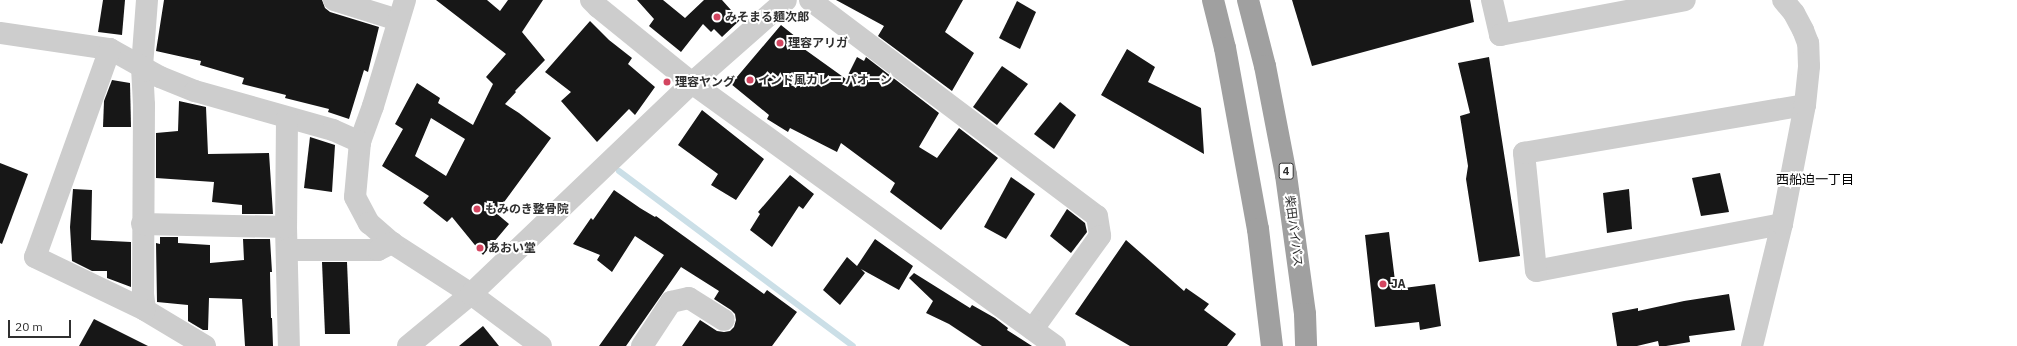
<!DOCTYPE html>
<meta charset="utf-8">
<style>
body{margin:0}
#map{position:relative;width:2017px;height:346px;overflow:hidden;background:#fff;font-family:"IBM Plex Sans","Noto Sans JP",sans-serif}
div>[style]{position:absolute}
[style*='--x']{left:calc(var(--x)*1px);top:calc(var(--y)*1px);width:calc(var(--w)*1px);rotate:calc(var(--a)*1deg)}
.stream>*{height:6px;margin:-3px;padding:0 3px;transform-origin:3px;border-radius:3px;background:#cbdfe7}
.building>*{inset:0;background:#171717}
.minor>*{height:22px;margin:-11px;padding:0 11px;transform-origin:11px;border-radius:11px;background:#cdcdcd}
.tertiary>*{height:22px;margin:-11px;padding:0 11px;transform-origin:11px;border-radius:11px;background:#cdcdcd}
.trunk>*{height:22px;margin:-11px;padding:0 11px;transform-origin:11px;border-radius:11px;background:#a0a0a0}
.dots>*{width:11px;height:11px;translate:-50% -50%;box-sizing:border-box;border:2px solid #fff;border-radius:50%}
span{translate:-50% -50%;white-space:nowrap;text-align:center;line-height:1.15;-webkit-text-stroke:4px #fff;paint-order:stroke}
.shield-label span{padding:1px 3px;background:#fff;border:1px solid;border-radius:3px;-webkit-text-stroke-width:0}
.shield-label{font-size:11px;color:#303030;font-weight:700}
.poi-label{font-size:12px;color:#303030;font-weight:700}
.left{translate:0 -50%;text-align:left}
.street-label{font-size:12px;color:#303030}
.neighbourhood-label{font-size:13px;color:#000}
.scale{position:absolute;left:8px;top:320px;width:63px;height:18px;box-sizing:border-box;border:2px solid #303030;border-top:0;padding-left:5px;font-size:12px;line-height:14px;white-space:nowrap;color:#303030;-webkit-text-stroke:3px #fff;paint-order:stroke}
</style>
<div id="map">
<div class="stream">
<div style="--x:619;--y:171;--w:292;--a:36.8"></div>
</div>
<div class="building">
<div style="clip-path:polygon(103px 0,125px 0,122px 35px,98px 32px)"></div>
<div style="clip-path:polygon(164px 0,322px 0,325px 8px,330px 12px,379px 27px,368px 72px,364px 70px,349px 119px,328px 112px,329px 109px,285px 98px,286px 95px,242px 84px,244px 78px,200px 65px,201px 61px,156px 51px)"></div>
<div style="clip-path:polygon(evenodd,436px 0,487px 0,500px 11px,508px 0,543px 0,522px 32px,545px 60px,515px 91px,516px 92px,505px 104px,519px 113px,551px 138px,496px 213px,509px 224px,483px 255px,452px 217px,447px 222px,423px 203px,429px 196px,382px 166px,403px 129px,395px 124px,417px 83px,440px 98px,438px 103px,473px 125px,493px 84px,486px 77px,506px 54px,436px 0,431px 118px,465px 139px,446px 176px,415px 156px,431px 118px)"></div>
<div style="clip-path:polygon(637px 0,663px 0,685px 18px,704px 0,722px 0,740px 20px,722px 37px,714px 29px,711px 32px,703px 24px,681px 52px,649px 26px,654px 19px)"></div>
<div style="clip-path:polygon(836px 0,963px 0,945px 32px,974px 53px,952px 91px,878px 36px,884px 26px)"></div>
<div style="clip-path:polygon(1292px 0,1470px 0,1474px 22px,1312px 66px)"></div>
<div style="clip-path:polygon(1017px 1px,1036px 12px,1020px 49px,999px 38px)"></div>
<div style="clip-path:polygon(590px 21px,609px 40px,632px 58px,628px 64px,655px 87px,635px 115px,629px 109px,597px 142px,561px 101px,571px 92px,545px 72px)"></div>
<div style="clip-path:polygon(781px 25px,796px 37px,793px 41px,846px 79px,857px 57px,864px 61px,866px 57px,939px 113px,919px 147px,937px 158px,959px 128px,998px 158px,941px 230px,890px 192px,895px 183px,841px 143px,837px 152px,790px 128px,788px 132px,767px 119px,769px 115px,731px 84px)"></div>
<div style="clip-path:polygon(1127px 49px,1155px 67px,1148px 82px,1201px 108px,1204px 154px,1101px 95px)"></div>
<div style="clip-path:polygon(1489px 57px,1520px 256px,1479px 262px,1466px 179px,1468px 166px,1460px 116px,1470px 113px,1458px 63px)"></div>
<div style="clip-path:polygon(1002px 66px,1028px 84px,997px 125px,973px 107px)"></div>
<div style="clip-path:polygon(112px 80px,130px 83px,131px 127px,103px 127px,104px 101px)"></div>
<div style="clip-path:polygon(179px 101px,206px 107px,208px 154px,269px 153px,273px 214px,242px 214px,242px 205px,212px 202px,214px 182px,156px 178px,156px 133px,178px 131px)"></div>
<div style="clip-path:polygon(1060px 102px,1076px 115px,1054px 149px,1034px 134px)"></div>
<div style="clip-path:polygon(702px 110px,764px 159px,736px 200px,711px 185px,718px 174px,678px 145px)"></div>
<div style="clip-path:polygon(310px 137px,335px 145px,332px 192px,304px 188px)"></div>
<div style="clip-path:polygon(0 163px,28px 174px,2px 244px,0 243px)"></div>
<div style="clip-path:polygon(1720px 173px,1729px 212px,1701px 216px,1692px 178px)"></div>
<div style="clip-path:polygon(790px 175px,814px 194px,803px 209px,799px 206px,772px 247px,750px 230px,760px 214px,758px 212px)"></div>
<div style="clip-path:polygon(1011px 177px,1035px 194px,1006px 239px,984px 227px)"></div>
<div style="clip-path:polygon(73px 189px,92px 190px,91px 240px,131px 242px,131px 287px,107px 278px,107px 271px,92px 271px,72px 261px,70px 227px)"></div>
<div style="clip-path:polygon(1629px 189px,1632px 229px,1607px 233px,1603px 193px)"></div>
<div style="clip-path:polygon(614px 190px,640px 208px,655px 217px,656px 216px,764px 294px,767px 290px,797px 312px,772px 346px,682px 346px,700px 320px,717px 331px,724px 332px,730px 331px,734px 327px,736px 320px,735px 314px,731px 310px,714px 299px,719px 291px,681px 267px,626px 346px,599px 346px,664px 255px,635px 236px,612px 272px,597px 260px,600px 255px,573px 244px,591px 218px,593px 220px)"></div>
<div style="clip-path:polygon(1067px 209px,1085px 223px,1087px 232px,1071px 253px,1050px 236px)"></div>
<div style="clip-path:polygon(1389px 232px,1396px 289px,1435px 284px,1441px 326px,1420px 330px,1419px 322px,1375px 327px,1365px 235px)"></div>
<div style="clip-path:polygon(160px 237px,178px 237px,178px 243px,210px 245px,210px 263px,244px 260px,243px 239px,270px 239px,272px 272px,270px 272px,271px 318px,272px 318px,273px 346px,245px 346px,242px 299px,209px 298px,208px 330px,203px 330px,188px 321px,188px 305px,157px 302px,156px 243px,160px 244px)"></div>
<div style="clip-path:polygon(875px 239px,913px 266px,899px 290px,861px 269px,865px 273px,840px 305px,823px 290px,847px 257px,857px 266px)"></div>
<div style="clip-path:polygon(1126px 240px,1184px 291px,1186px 288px,1209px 304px,1204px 310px,1236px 334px,1227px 346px,1130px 346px,1075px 314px)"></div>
<div style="clip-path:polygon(322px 262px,347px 262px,350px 334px,325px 334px)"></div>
<div style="clip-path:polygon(914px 273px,970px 308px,972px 305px,995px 318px,1008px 328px,1007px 330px,1032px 346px,982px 346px,949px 324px,926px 313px,933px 301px,909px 278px)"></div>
<div style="clip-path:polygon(1729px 294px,1735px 330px,1689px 336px,1690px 342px,1666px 346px,1659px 346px,1658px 341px,1637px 346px,1617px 346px,1612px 313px,1638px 308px,1638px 311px,1684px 301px)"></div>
<div style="clip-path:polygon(94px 319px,148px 346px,79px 346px)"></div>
<div style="clip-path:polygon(483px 326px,499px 346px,459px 346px)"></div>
</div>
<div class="minor">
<div style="--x:147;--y:0;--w:67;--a:94.3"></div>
<div style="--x:142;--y:67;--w:38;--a:87"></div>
<div style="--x:144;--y:105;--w:189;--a:90.3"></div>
<div style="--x:143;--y:294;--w:16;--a:83"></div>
<div style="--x:145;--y:310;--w:70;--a:31"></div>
<div style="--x:334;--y:0;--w:67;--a:17.4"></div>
<div style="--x:405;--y:0;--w:111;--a:106.8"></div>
<div style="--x:373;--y:106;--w:38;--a:110"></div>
<div style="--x:360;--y:142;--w:55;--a:95.2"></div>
<div style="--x:355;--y:197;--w:30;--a:62"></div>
<div style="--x:369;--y:223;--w:30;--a:41"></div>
<div style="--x:392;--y:243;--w:94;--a:32.8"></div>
<div style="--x:471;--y:294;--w:87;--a:36.6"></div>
<div style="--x:810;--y:0;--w:359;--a:37"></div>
<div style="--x:1097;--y:216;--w:20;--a:81"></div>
<div style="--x:1100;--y:236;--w:115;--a:125.8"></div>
<div style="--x:1492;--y:0;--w:36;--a:77"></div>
<div style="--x:1500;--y:35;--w:188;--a:-10.7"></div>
<div style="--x:0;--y:33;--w:111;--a:8.3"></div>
<div style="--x:110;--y:49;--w:57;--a:29.2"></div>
<div style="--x:160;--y:77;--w:38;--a:22"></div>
<div style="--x:195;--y:91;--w:143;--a:15.8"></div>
<div style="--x:333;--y:130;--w:30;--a:24"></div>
<div style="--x:110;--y:49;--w:221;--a:109.8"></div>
<div style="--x:35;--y:257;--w:122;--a:25.7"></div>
<div style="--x:287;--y:118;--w:109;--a:90.5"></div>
<div style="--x:286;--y:227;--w:119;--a:88.6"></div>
<div style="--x:142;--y:224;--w:144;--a:1.2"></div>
<div style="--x:1782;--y:224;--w:250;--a:169.2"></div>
<div style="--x:1536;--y:271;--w:119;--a:-95.8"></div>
<div style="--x:1524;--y:153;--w:285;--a:-9.7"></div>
<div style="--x:287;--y:250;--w:91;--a:0"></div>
<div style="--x:378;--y:250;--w:16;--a:-27"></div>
<div style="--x:408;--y:346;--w:82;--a:-39.5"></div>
<div style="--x:471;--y:294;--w:306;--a:-43.7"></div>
<div style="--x:692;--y:83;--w:125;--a:-41.4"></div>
<div style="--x:642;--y:346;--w:53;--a:-56.6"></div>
<div style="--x:671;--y:302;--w:18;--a:-13"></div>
<div style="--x:689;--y:298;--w:41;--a:32.2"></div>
</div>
<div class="tertiary">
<div style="--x:591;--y:0;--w:10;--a:45"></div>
<div style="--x:598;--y:7;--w:121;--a:39"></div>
<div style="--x:692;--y:83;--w:448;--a:35.9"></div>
<div style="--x:1752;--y:346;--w:126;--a:-76.2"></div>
<div style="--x:1782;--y:224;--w:121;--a:-79.1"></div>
<div style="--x:1805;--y:105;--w:39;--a:-84"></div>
<div style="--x:1809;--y:66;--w:23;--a:-92"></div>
<div style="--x:1808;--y:43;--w:14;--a:-111"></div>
<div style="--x:1803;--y:30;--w:19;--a:-118"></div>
<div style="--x:1794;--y:13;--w:17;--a:-130"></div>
</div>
<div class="trunk">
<div style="--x:1213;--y:0;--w:49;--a:76"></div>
<div style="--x:1225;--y:48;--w:184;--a:79.7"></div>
<div style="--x:1258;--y:229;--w:118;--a:83.2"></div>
<div style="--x:1248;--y:0;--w:68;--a:75.6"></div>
<div style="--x:1265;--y:66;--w:111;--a:79.1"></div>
<div style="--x:1286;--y:175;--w:140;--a:82.2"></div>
<div style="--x:1305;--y:314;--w:32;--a:88"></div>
</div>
<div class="dots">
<div style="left:717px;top:17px;background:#d34560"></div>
<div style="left:780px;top:43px;background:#d34560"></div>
<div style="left:750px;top:80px;background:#d34560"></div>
<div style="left:667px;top:82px;background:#d34560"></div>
<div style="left:477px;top:209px;background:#d34560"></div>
<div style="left:480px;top:248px;background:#d34560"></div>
<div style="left:1383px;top:284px;background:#d34560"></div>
</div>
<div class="shield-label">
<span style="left:1286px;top:171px">4</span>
</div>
<div class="poi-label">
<span class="left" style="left:725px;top:17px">みそまる麺次郎</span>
<span class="left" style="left:788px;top:43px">理容アリガ</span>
<span class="left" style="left:758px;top:80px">インド風カレー パオーン</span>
<span class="left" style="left:675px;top:82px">理容ヤング</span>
<span class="left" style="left:485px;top:209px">もみのき整骨院</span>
<span class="left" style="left:488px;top:248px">あおい堂</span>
<span class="left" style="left:1391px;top:284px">JA</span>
</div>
<div class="street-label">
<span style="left:1294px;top:231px;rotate:83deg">柴田バイパス</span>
</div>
<div class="neighbourhood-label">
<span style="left:1815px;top:180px">西船迫一丁目</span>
</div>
<div class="scale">20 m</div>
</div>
